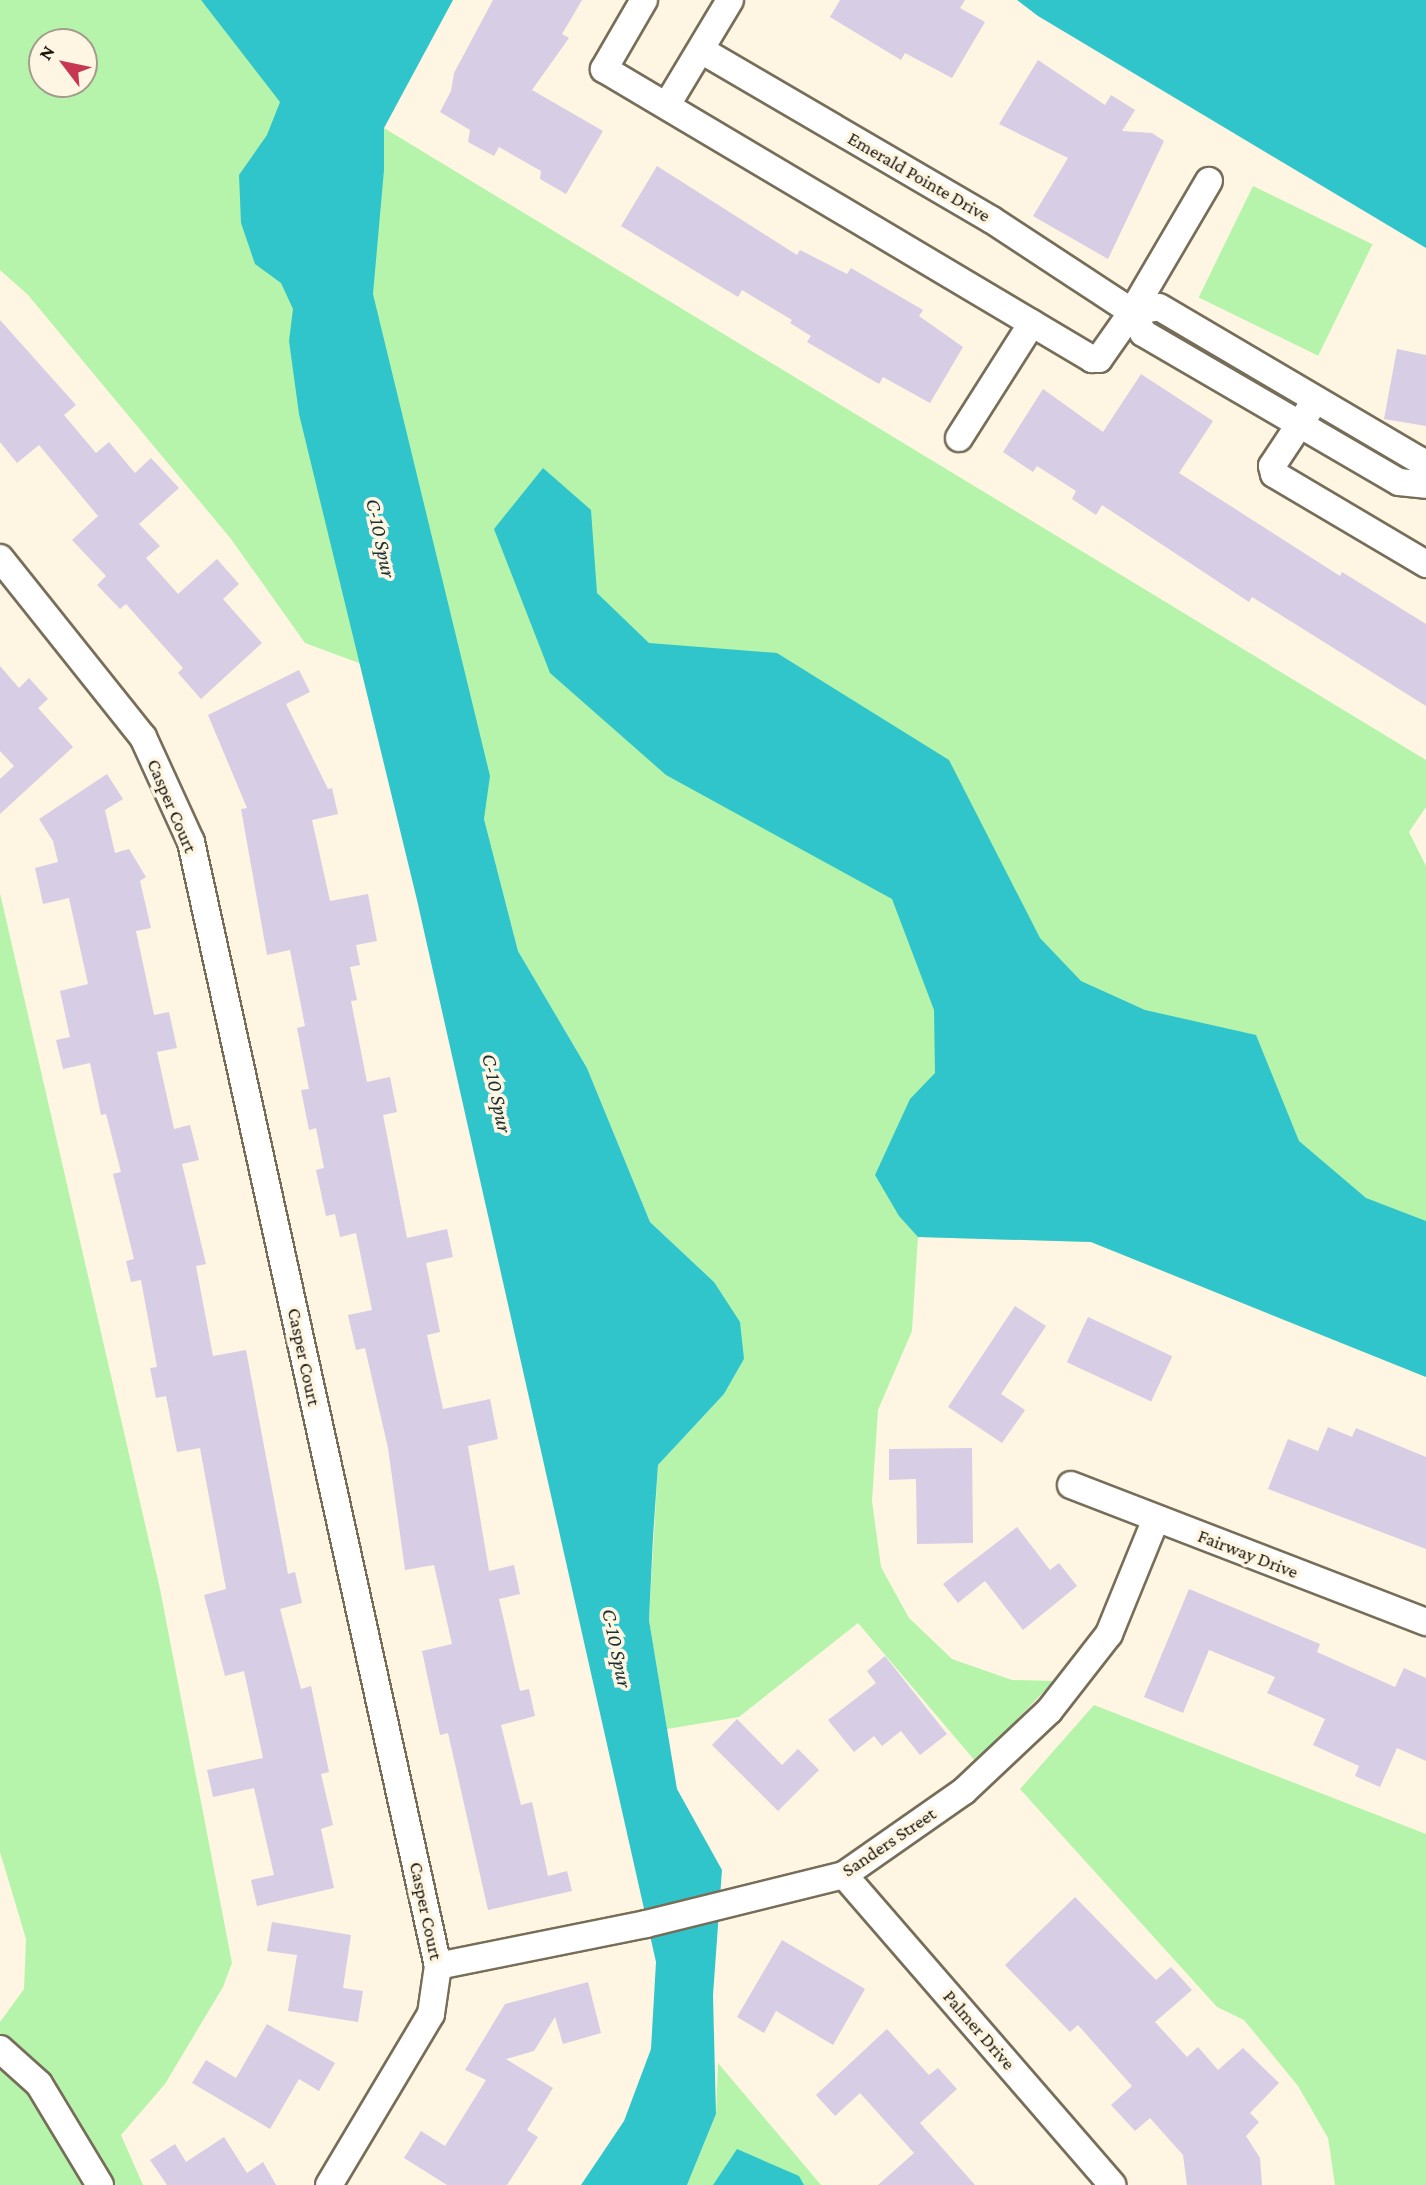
<!DOCTYPE html>
<style>
body{margin:0}
#map{position:relative;width:1426px;height:2185px;overflow:hidden;background:#fef6e2;font-family:"Crimson Pro",serif}
div>[style]{position:absolute}
.green>*{inset:0;background:#b6f4ac;transform-origin:0 0}
.water>*{inset:0;background:#30c5cb}
.building>*{inset:0;background:#d7cde5;transform-origin:0 0}
.roads{filter:drop-shadow(2px 0 #776e59) drop-shadow(-2px 0 #776e59) drop-shadow(0 2px #776e59) drop-shadow(0 -2px #776e59)}
.minor>*{height:26px;margin:-13px;padding:0 13px;transform-origin:13px;border-radius:13px;background:#fff}
span{translate:-50% -50%;white-space:nowrap;text-align:center;line-height:1.15;-webkit-text-stroke:7px #fef6e2;paint-order:stroke}
.street-label{font-size:19px;color:#18150c}
.water-label{font-size:21px;color:#193132;font-style:italic}
.north{position:absolute;left:28px;top:28px;width:70px;height:70px;box-sizing:border-box;background:#fef6e2;border:2px solid #a29c8c;border-radius:50%;rotate:302deg;font-size:19px;font-weight:700;line-height:28px;text-align:center;color:#18150c}
.north::after{content:'';display:block;margin:auto;width:24px;height:32px;background:#c73751;clip-path:polygon(50% 0,100% 100%,50% 72%,0 100%)}
</style>
<div id="map">
<div class="green">
<div style="clip-path:polygon(evenodd,0 0,201px 0,246px 55px,384px 128px,1426px 760px,1426px 807px,1409px 832px,1426px 866px,1426px 1377px,1091px 1242px,918px 1237px,912px 1331px,878px 1410px,872px 1501px,881px 1567px,909px 1618px,952px 1659px,1012px 1680px,1054px 1681px,976px 1762px,858px 1623px,739px 1717px,667px 1729px,649px 1620px,658px 1465px,724px 1394px,744px 1359px,714px 1282px,650px 1222px,587px 1068px,518px 951px,484px 819px,359px 663px,305px 643px,231px 539px,28px 295px,0 270px,0 0,42px 42px,84px 42px,84px 84px,42px 84px,42px 42px)"></div>
<div style="left:1253px;top:186px;width:133px;height:124px;rotate:26deg"></div>
<div style="clip-path:polygon(0 893px,160px 1589px,232px 1963px,223px 1987px,165px 2084px,121px 2135px,143px 2185px,0 2185px,0 2022px,24px 1989px,26px 1939px,0 1852px)"></div>
<div style="clip-path:polygon(1094px 1705px,1426px 1834px,1426px 2185px,1335px 2185px,1328px 2138px,1298px 2086px,1244px 2020px,1217px 2007px,1020px 1789px)"></div>
<div style="clip-path:polygon(718px 2063px,821px 2185px,687px 2185px,716px 2114px)"></div>
</div>
<div class="water">
<div style="clip-path:polygon(201px 0,453px 0,384px 128px,384px 170px,373px 294px,490px 776px,484px 819px,518px 951px,587px 1068px,650px 1222px,714px 1282px,740px 1322px,744px 1359px,724px 1394px,658px 1465px,653px 1537px,649px 1620px,677px 1789px,722px 1870px,713px 1995px,716px 2114px,687px 2185px,581px 2185px,624px 2121px,651px 2049px,656px 1962px,417px 900px,299px 414px,289px 341px,293px 309px,281px 283px,255px 264px,241px 223px,239px 175px,267px 135px,280px 102px)"></div>
<div style="clip-path:polygon(1017px 0,1426px 0,1426px 248px,1038px 16px)"></div>
<div style="clip-path:polygon(543px 468px,591px 510px,597px 593px,649px 643px,777px 653px,949px 760px,1040px 938px,1081px 981px,1145px 1010px,1256px 1035px,1299px 1141px,1366px 1198px,1426px 1221px,1426px 1377px,1091px 1242px,918px 1237px,899px 1216px,875px 1175px,910px 1099px,935px 1073px,934px 1010px,892px 899px,666px 775px,550px 673px,494px 529px)"></div>
<div style="clip-path:polygon(737px 2149px,799px 2176px,804px 2185px,713px 2185px)"></div>
</div>
<div class="building">
<div style="clip-path:polygon(493px 0,582px 0,562px 34px,569px 38px,532px 90px,603px 131px,566px 194px,540px 179px,541px 171px,499px 147px,494px 156px,468px 142px,470px 130px,440px 112px,451px 91px,454px 73px)"></div>
<div style="clip-path:polygon(840px 0,965px 0,960px 8px,985px 22px,952px 78px,905px 53px,901px 60px,830px 17px)"></div>
<div style="clip-path:polygon(1038px 60px,1105px 105px,1111px 95px,1135px 110px,1122px 131px,1152px 133px,1164px 141px,1108px 259px,1033px 216px,1068px 158px,999px 124px)"></div>
<div style="clip-path:polygon(657px 166px,797px 255px,800px 250px,847px 274px,851px 268px,923px 310px,919px 316px,963px 347px,930px 403px,883px 377px,879px 384px,807px 342px,811px 336px,790px 323px,792px 320px,742px 290px,738px 297px,621px 226px)"></div>
<div style="clip-path:polygon(0 320px,76px 405px,64px 415px,96px 453px,109px 442px,135px 473px,151px 458px,179px 488px,139px 524px,160px 546px,146px 558px,178px 594px,217px 559px,239px 584px,223px 599px,262px 643px,201px 699px,178px 673px,183px 668px,126px 604px,120px 609px,97px 585px,106px 576px,72px 540px,98px 516px,39px 445px,17px 463px,0 442px)"></div>
<div style="clip-path:polygon(1397px 349px,1426px 355px,1426px 426px,1384px 419px)"></div>
<div style="clip-path:polygon(1141px 374px,1213px 421px,1179px 473px,1340px 576px,1342px 572px,1426px 624px,1426px 706px,1252px 597px,1249px 602px,1102px 505px,1096px 515px,1072px 499px,1076px 491px,1037px 466px,1033px 472px,1003px 452px,1043px 389px,1103px 432px)"></div>
<div style="clip-path:polygon(0 666px,19px 688px,29px 678px,48px 699px,38px 708px,73px 747px,0 814px,0 779px,14px 766px,0 751px)"></div>
<div style="clip-path:polygon(299px 670px,310px 692px,286px 704px,328px 789px,332px 788px,338px 814px,312px 820px,330px 901px,368px 894px,377px 941px,356px 945px,360px 965px,350px 967px,357px 1000px,351px 1001px,367px 1082px,390px 1077px,397px 1112px,383px 1115px,407px 1238px,447px 1229px,453px 1257px,426px 1263px,440px 1332px,427px 1335px,443px 1409px,490px 1399px,498px 1439px,468px 1446px,489px 1571px,514px 1565px,520px 1594px,499px 1599px,520px 1691px,529px 1689px,535px 1716px,501px 1725px,521px 1805px,532px 1802px,548px 1876px,567px 1871px,572px 1891px,488px 1910px,448px 1733px,440px 1735px,422px 1651px,452px 1644px,434px 1565px,405px 1570px,388px 1448px,365px 1348px,356px 1350px,348px 1315px,372px 1310px,356px 1233px,340px 1237px,335px 1214px,326px 1216px,316px 1170px,324px 1168px,316px 1128px,309px 1130px,301px 1090px,309px 1089px,297px 1028px,305px 1026px,290px 950px,267px 955px,241px 809px,247px 808px,208px 715px)"></div>
<div style="clip-path:polygon(107px 774px,123px 799px,105px 810px,115px 853px,129px 849px,146px 877px,140px 881px,151px 928px,136px 931px,154px 1015px,169px 1012px,177px 1048px,157px 1052px,174px 1129px,190px 1125px,199px 1160px,182px 1164px,206px 1264px,196px 1266px,213px 1356px,246px 1350px,288px 1574px,295px 1572px,302px 1603px,280px 1609px,301px 1689px,311px 1686px,329px 1772px,321px 1774px,333px 1825px,321px 1829px,334px 1888px,257px 1906px,251px 1880px,274px 1875px,254px 1788px,213px 1797px,207px 1770px,263px 1758px,244px 1671px,225px 1676px,204px 1595px,226px 1589px,200px 1448px,177px 1452px,166px 1396px,156px 1398px,150px 1368px,157px 1367px,141px 1280px,131px 1282px,126px 1261px,134px 1259px,113px 1174px,121px 1172px,106px 1114px,101px 1115px,90px 1063px,63px 1069px,56px 1040px,70px 1037px,60px 991px,88px 984px,69px 898px,43px 904px,35px 868px,58px 862px,53px 841px,39px 819px)"></div>
<div style="clip-path:polygon(1015px 1306px,1046px 1326px,1001px 1394px,1025px 1410px,1002px 1443px,948px 1407px)"></div>
<div style="left:1088px;top:1317px;width:93px;height:50px;rotate:25deg"></div>
<div style="clip-path:polygon(1328px 1427px,1352px 1437px,1356px 1428px,1426px 1457px,1426px 1549px,1268px 1489px,1288px 1439px,1318px 1451px)"></div>
<div style="clip-path:polygon(972px 1448px,973px 1543px,917px 1544px,916px 1479px,889px 1480px,889px 1449px)"></div>
<div style="clip-path:polygon(1017px 1527px,1050px 1570px,1059px 1563px,1077px 1586px,1023px 1630px,985px 1581px,958px 1603px,943px 1584px)"></div>
<div style="clip-path:polygon(1189px 1589px,1320px 1644px,1317px 1652px,1395px 1687px,1404px 1668px,1426px 1678px,1426px 1761px,1397px 1748px,1380px 1787px,1355px 1776px,1359px 1766px,1313px 1745px,1325px 1719px,1267px 1693px,1275px 1677px,1209px 1650px,1183px 1713px,1144px 1697px)"></div>
<div style="clip-path:polygon(885px 1656px,947px 1734px,920px 1755px,901px 1731px,882px 1746px,874px 1736px,854px 1752px,828px 1720px,876px 1683px,867px 1671px)"></div>
<div style="clip-path:polygon(737px 1719px,782px 1765px,798px 1749px,819px 1770px,778px 1811px,712px 1745px)"></div>
<div style="clip-path:polygon(1075px 1897px,1156px 1980px,1171px 1967px,1192px 1990px,1155px 2022px,1187px 2057px,1198px 2047px,1218px 2070px,1243px 2048px,1279px 2083px,1250px 2113px,1259px 2122px,1246px 2136px,1260px 2158px,1262px 2185px,1187px 2185px,1183px 2155px,1150px 2118px,1135px 2131px,1111px 2105px,1132px 2086px,1078px 2025px,1070px 2032px,1005px 1965px)"></div>
<div style="clip-path:polygon(272px 1922px,351px 1935px,343px 1988px,363px 1991px,358px 2022px,288px 2011px,297px 1955px,267px 1951px)"></div>
<div style="clip-path:polygon(782px 1940px,865px 1989px,833px 2045px,776px 2011px,764px 2033px,737px 2017px)"></div>
<div style="clip-path:polygon(588px 1982px,601px 2033px,563px 2044px,555px 2017px,534px 2051px,506px 2059px,553px 2088px,527px 2130px,538px 2137px,507px 2185px,447px 2185px,404px 2158px,421px 2131px,445px 2146px,486px 2080px,465px 2070px,505px 2004px)"></div>
<div style="clip-path:polygon(267px 2024px,335px 2063px,319px 2091px,299px 2079px,270px 2129px,192px 2083px,206px 2060px,236px 2078px)"></div>
<div style="clip-path:polygon(887px 2029px,929px 2075px,938px 2068px,957px 2089px,920px 2123px,975px 2185px,878px 2185px,914px 2153px,860px 2093px,835px 2116px,816px 2095px)"></div>
<div style="clip-path:polygon(224px 2137px,247px 2173px,263px 2162px,276px 2185px,167px 2185px,150px 2160px,175px 2144px,186px 2162px)"></div>
</div>
<div class="roads">
<div class="minor">
<div style="left:644px;top:0;width:80px;rotate:120.1deg"></div>
<div style="left:604px;top:69px;width:568px;rotate:30.72deg"></div>
<div style="left:1092px;top:359px;width:7px"></div>
<div style="left:1099px;top:359px;width:57px;rotate:-54.9deg"></div>
<div style="left:1132px;top:312px;width:152px;rotate:-59.6deg"></div>
<div style="left:701px;top:50px;width:337px;rotate:30.3deg"></div>
<div style="left:992px;top:220px;width:168px;rotate:33.3deg"></div>
<div style="left:1132px;top:312px;width:24px;rotate:62deg"></div>
<div style="left:1143px;top:333px;width:296px;rotate:30.2deg"></div>
<div style="left:1399px;top:482px;width:27px;rotate:6deg"></div>
<div style="left:667px;top:105px;width:122px;rotate:-59deg"></div>
<div style="left:1132px;top:312px;width:27px;rotate:-10deg"></div>
<div style="left:1159px;top:307px;width:302px;rotate:30.5deg"></div>
<div style="left:1419px;top:460px;width:11px;rotate:49deg"></div>
<div style="left:1309px;top:410px;width:67px;rotate:123.5deg"></div>
<div style="left:1272px;top:466px;width:8px;rotate:76deg"></div>
<div style="left:1274px;top:474px;width:177px;rotate:30.6deg"></div>
<div style="left:959px;top:438px;width:136px;rotate:-57.6deg"></div>
<div style="left:0;top:558px;width:229px;rotate:51.4deg"></div>
<div style="left:143px;top:737px;width:115px;rotate:65.4deg"></div>
<div style="left:191px;top:842px;width:1151px;rotate:77.61deg"></div>
<div style="left:438px;top:1966px;width:49px;rotate:98.3deg"></div>
<div style="left:431px;top:2014px;width:199px;rotate:120.8deg"></div>
<div style="left:1071px;top:1485px;width:381px;rotate:21.1deg"></div>
<div style="left:844px;top:1875px;width:410px;rotate:49.1deg"></div>
<div style="left:438px;top:1966px;width:212px;rotate:-11.4deg"></div>
<div style="left:646px;top:1924px;width:204px;rotate:-13.9deg"></div>
<div style="left:844px;top:1875px;width:146px;rotate:-35deg"></div>
<div style="left:964px;top:1791px;width:117px;rotate:-43.3deg"></div>
<div style="left:1049px;top:1711px;width:98px;rotate:-52.1deg"></div>
<div style="left:1109px;top:1634px;width:124px;rotate:-67.8deg"></div>
<div style="left:0;top:2049px;width:52px;rotate:41.9deg"></div>
<div style="left:39px;top:2084px;width:118px;rotate:58.9deg"></div>
</div>
</div>
<div class="street-label">
<span style="left:919px;top:177px;rotate:30deg">Emerald Pointe Drive</span>
<span style="left:172px;top:806px;rotate:67deg">Casper Court</span>
<span style="left:304px;top:1357px;rotate:78deg">Casper Court</span>
<span style="left:1248px;top:1554px;rotate:21deg">Fairway Drive</span>
<span style="left:889px;top:1842px;rotate:-34deg">Sanders Street</span>
<span style="left:426px;top:1911px;rotate:78deg">Casper Court</span>
<span style="left:979px;top:2030px;rotate:49deg">Palmer Drive</span>
</div>
<div class="water-label">
<span style="left:381px;top:538px;rotate:78deg">C-10 Spur</span>
<span style="left:497px;top:1093px;rotate:78deg">C-10 Spur</span>
<span style="left:617px;top:1648px;rotate:78deg">C-10 Spur</span>
</div>
<div class="north">N</div>
</div>
